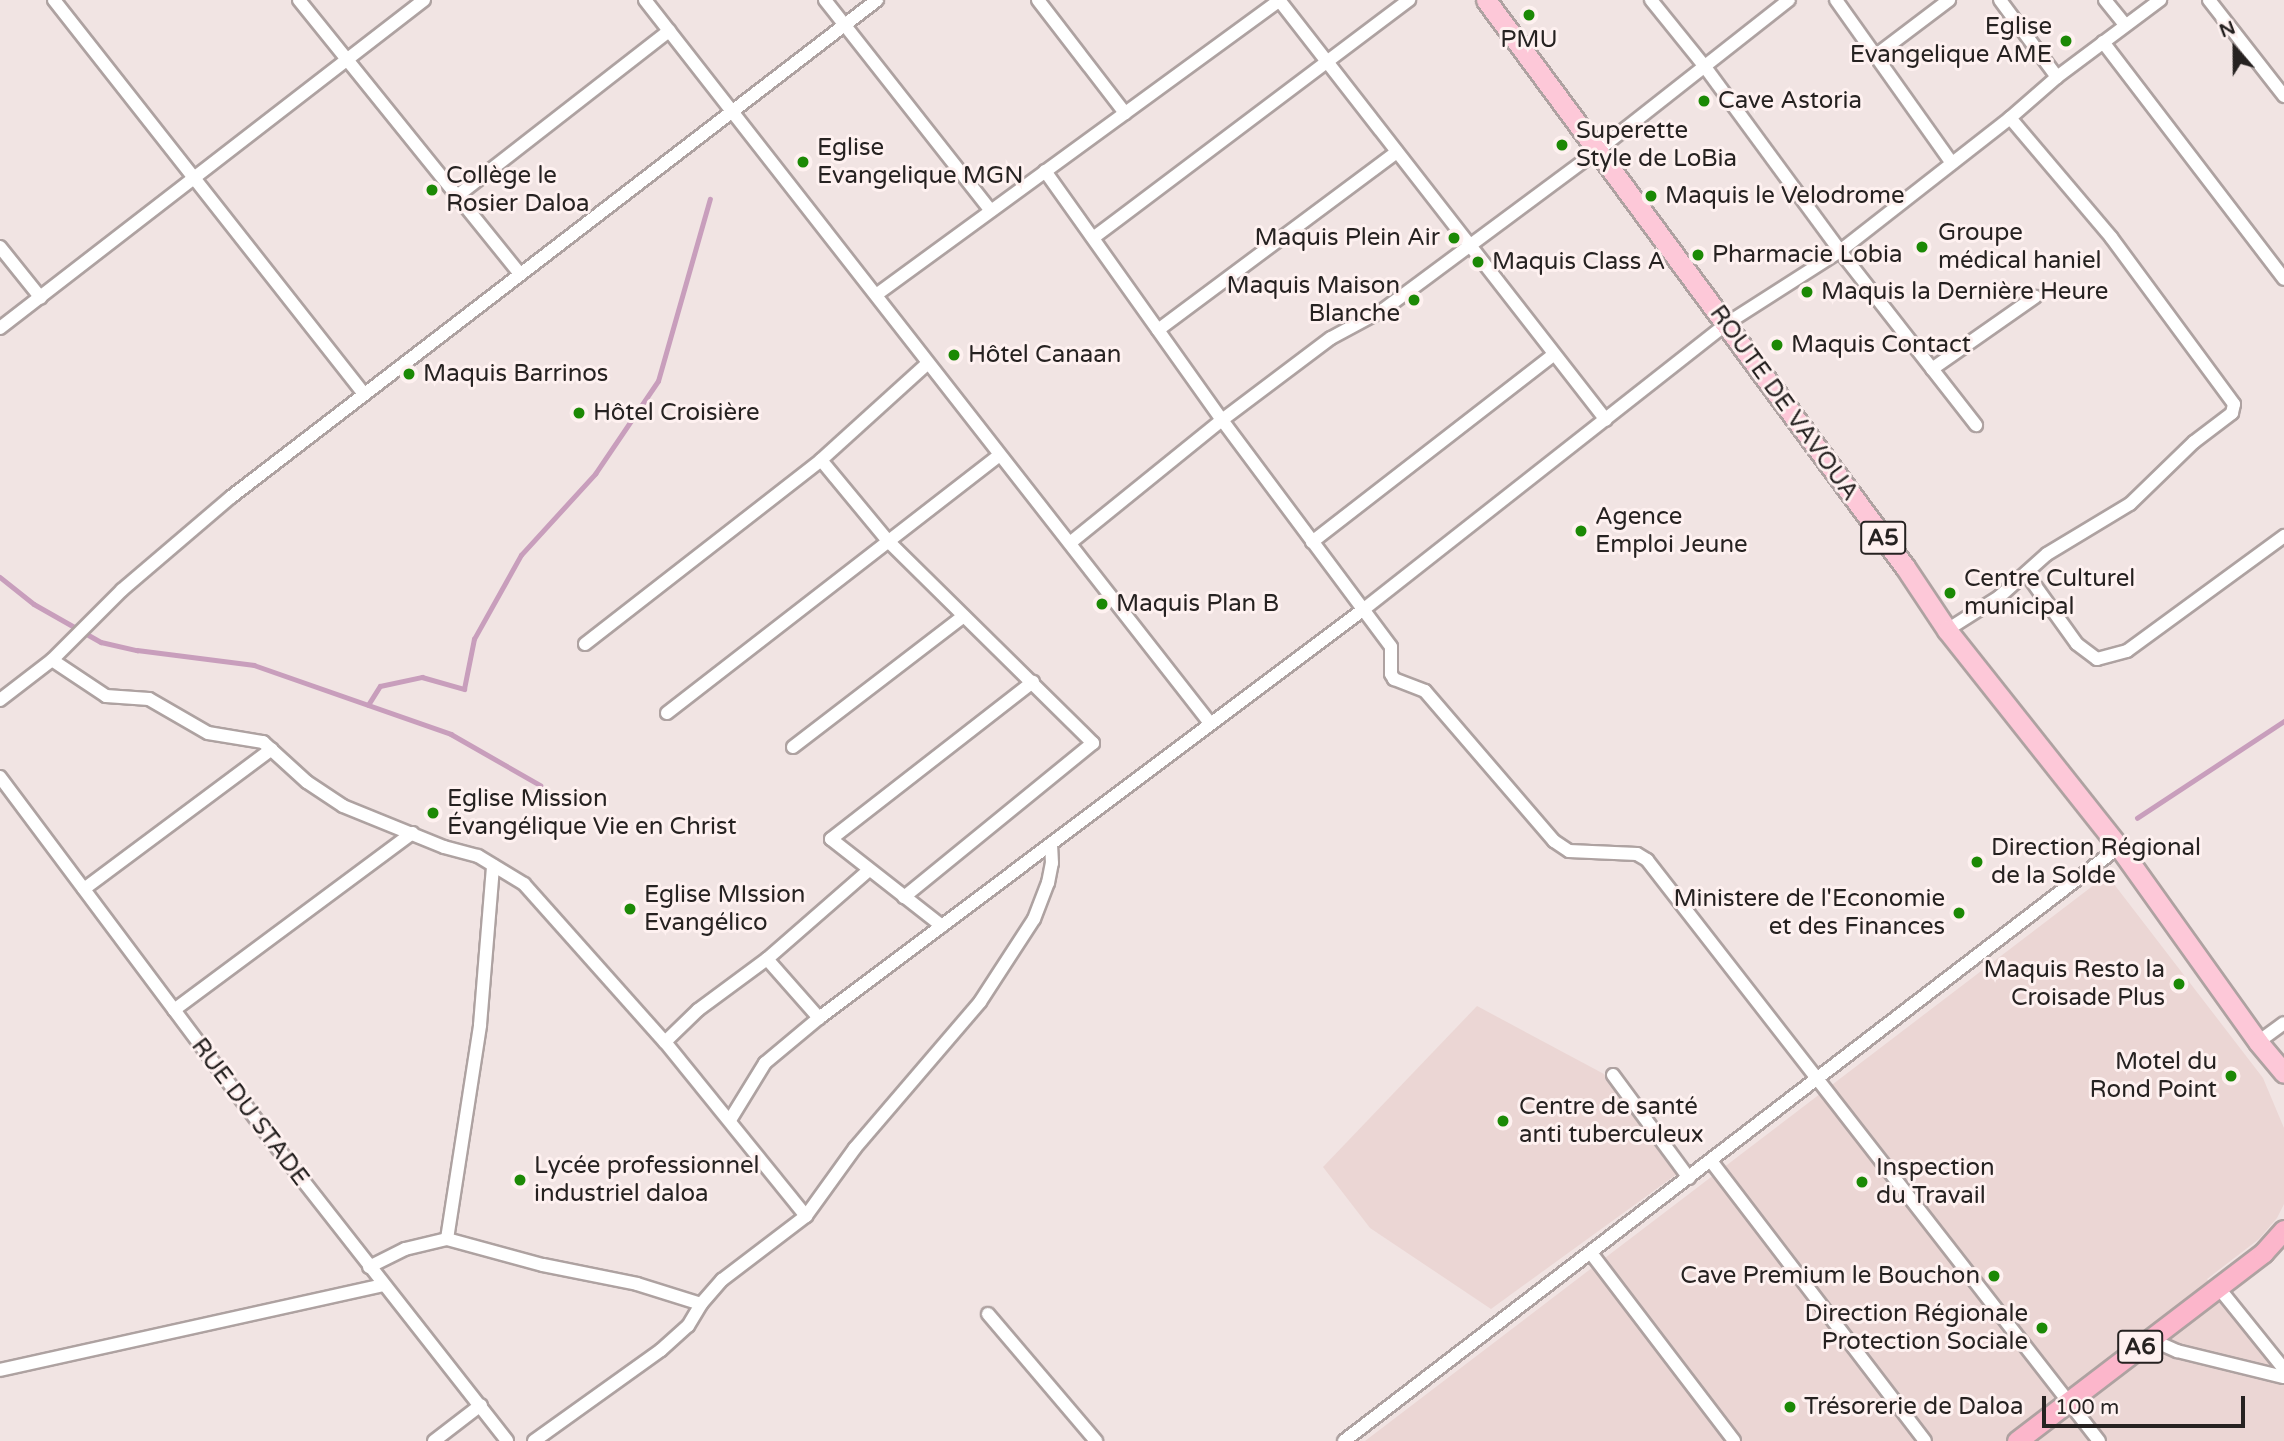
<!DOCTYPE html>
<meta charset="utf-8">
<style>
body{margin:0}
#map{position:relative;width:2284px;height:1441px;overflow:hidden;background:#f1e4e3;font-family:"Varela Round",sans-serif}
div>[style]{position:absolute}
.built>*{inset:0;background:#ebd6d4}
.stream>*{height:4.5px;margin:-2.25px;padding:0 2.25px;transform-origin:2.25px;border-radius:2.25px;background:#c89ebc}
.roads{filter:drop-shadow(2px 0 #aea2a1) drop-shadow(-2px 0 #aea2a1) drop-shadow(0 2px #aea2a1) drop-shadow(0 -2px #aea2a1)}
.minor>*{height:12px;margin:-6px;padding:0 6px;transform-origin:6px;border-radius:6px;background:#fff}
.primary>*{height:19px;margin:-9.5px;padding:0 9.5px;transform-origin:9.5px;border-radius:9.5px;background:#fdc8d8}
.trunk>*{height:19px;margin:-9.5px;padding:0 9.5px;transform-origin:9.5px;border-radius:9.5px;background:#fcb6cb}
.dots>*{width:19px;height:19px;translate:-50% -50%;box-sizing:border-box;border:4px solid #fef1f0;border-radius:50%}
span{translate:-50% -50%;white-space:nowrap;text-align:center;line-height:1.15;-webkit-text-stroke:6px #fef1f0;paint-order:stroke}
.shield-label span{padding:2px 5px;background:#fef1f0;border:2px solid;border-radius:5px;-webkit-text-stroke-width:0}
.shield-label{font-size:23px;color:#262221;font-weight:700}
.poi-label{font-size:24px;color:#262221}
.right{translate:-100% -50%;text-align:right}
.left{translate:0 -50%;text-align:left}
.street-label{font-size:24px;color:#262221}
.north{position:absolute;left:2200px;top:14px;width:70px;height:70px;-webkit-text-stroke:5px #fef1f0;paint-order:stroke;rotate:339deg;font-size:19px;font-weight:700;line-height:28px;text-align:center;color:#262221}
.north::after{content:'';display:block;margin:auto;width:24px;height:32px;background:#262221;clip-path:polygon(50% 0,100% 100%,50% 72%,0 100%)}
.scale{position:absolute;left:2042px;top:1396px;width:203px;height:32px;box-sizing:border-box;border:4px solid #262221;border-top:0;padding-left:9px;font-size:21px;line-height:24px;white-space:nowrap;color:#262221;-webkit-text-stroke:5px #fef1f0;paint-order:stroke}
</style>
<div id="map">
<div class="built">
<div style="clip-path:polygon(2107px 875px,2263px 1078px,2284px 1128px,2284px 1204px,2277px 1218px,2259px 1239px,2207px 1279px,2284px 1375px,2284px 1441px,1365px 1441px)"></div>
<div style="clip-path:polygon(1477px 1006px,1604px 1074px,1677px 1174px,1491px 1309px,1370px 1228px,1323px 1167px)"></div>
</div>
<div class="stream">
<div style="left:0;top:577px;width:43px;rotate:38.5deg"></div>
<div style="left:34px;top:604px;width:77px;rotate:29.6deg"></div>
<div style="left:101px;top:642px;width:37px;rotate:13deg"></div>
<div style="left:137px;top:650px;width:118px;rotate:7.3deg"></div>
<div style="left:254px;top:665px;width:209px;rotate:19.3deg"></div>
<div style="left:451px;top:734px;width:103px;rotate:29.8deg"></div>
<div style="left:368px;top:705px;width:22px;rotate:-58deg"></div>
<div style="left:380px;top:686px;width:43px;rotate:-12.1deg"></div>
<div style="left:422px;top:677px;width:44px;rotate:15.9deg"></div>
<div style="left:464px;top:689px;width:51px;rotate:-78.7deg"></div>
<div style="left:474px;top:639px;width:96px;rotate:-60.8deg"></div>
<div style="left:521px;top:555px;width:110px;rotate:-47.6deg"></div>
<div style="left:595px;top:474px;width:112px;rotate:-55.9deg"></div>
<div style="left:658px;top:381px;width:189px;rotate:-74.1deg"></div>
<div style="left:2137px;top:818px;width:176px;rotate:-33.4deg"></div>
</div>
<div class="roads">
<div class="minor">
<div style="left:54px;top:0;width:501px;rotate:51.8deg"></div>
<div style="left:299px;top:0;width:351px;rotate:51.1deg"></div>
<div style="left:645px;top:0;width:916px;rotate:52deg"></div>
<div style="left:825px;top:0;width:268px;rotate:51.8deg"></div>
<div style="left:1038px;top:0;width:143px;rotate:52.4deg"></div>
<div style="left:1279px;top:0;width:532px;rotate:52.1deg"></div>
<div style="left:1651px;top:0;width:86px;rotate:51.1deg"></div>
<div style="left:1705px;top:67px;width:228px;rotate:53.7deg"></div>
<div style="left:1840px;top:251px;width:221px;rotate:52deg"></div>
<div style="left:1836px;top:0;width:200px;rotate:54.6deg"></div>
<div style="left:2000px;top:0;width:96px;rotate:53.5deg"></div>
<div style="left:2105px;top:0;width:32px;rotate:51deg"></div>
<div style="left:2209px;top:0;width:122px;rotate:52deg"></div>
<div style="left:2103px;top:42px;width:298px;rotate:52.6deg"></div>
<div style="left:1875px;top:56px;width:93px;rotate:-37.1deg"></div>
<div style="left:1045px;top:171px;width:305px;rotate:54.6deg"></div>
<div style="left:1222px;top:420px;width:283px;rotate:53.3deg"></div>
<div style="left:1391px;top:647px;width:27px;rotate:90deg"></div>
<div style="left:1391px;top:674px;width:6px;rotate:59deg"></div>
<div style="left:1394px;top:679px;width:33px;rotate:21deg"></div>
<div style="left:1425px;top:691px;width:198px;rotate:49.3deg"></div>
<div style="left:1554px;top:841px;width:18px;rotate:34deg"></div>
<div style="left:1569px;top:851px;width:68px;rotate:2.5deg"></div>
<div style="left:1637px;top:854px;width:12px;rotate:31deg"></div>
<div style="left:1647px;top:860px;width:736px;rotate:52.12deg"></div>
<div style="left:457px;top:196px;width:269px;rotate:-37.9deg"></div>
<div style="left:1093px;top:238px;width:396px;rotate:-37deg"></div>
<div style="left:0;top:247px;width:65px;rotate:51.2deg"></div>
<div style="left:876px;top:295px;width:500px;rotate:-36.14deg"></div>
<div style="left:0;top:328px;width:536px;rotate:-37.72deg"></div>
<div style="left:1158px;top:330px;width:298px;rotate:-36.7deg"></div>
<div style="left:1932px;top:369px;width:126px;rotate:-35deg"></div>
<div style="left:821px;top:460px;width:105px;rotate:50.4deg"></div>
<div style="left:888px;top:541px;width:288px;rotate:44.6deg"></div>
<div style="left:1093px;top:743px;width:244px;rotate:140.8deg"></div>
<div style="left:1312px;top:542px;width:306px;rotate:-37.8deg"></div>
<div style="left:1070px;top:543px;width:196px;rotate:-39deg"></div>
<div style="left:1222px;top:420px;width:136px;rotate:-37deg"></div>
<div style="left:1331px;top:338px;width:59px;rotate:-28.3deg"></div>
<div style="left:1383px;top:310px;width:267px;rotate:-36.6deg"></div>
<div style="left:1597px;top:151px;width:244px;rotate:-38.2deg"></div>
<div style="left:2026px;top:573px;width:87px;rotate:54.3deg"></div>
<div style="left:2077px;top:644px;width:25px;rotate:37deg"></div>
<div style="left:2097px;top:659px;width:31px;rotate:-15deg"></div>
<div style="left:2127px;top:651px;width:195px;rotate:-36.2deg"></div>
<div style="left:1947px;top:630px;width:62px;rotate:-32.4deg"></div>
<div style="left:1999px;top:597px;width:64px;rotate:-41.9deg"></div>
<div style="left:2047px;top:554px;width:97px;rotate:-31.1deg"></div>
<div style="left:2130px;top:504px;width:89px;rotate:-44.1deg"></div>
<div style="left:2194px;top:442px;width:48px;rotate:-37.3deg"></div>
<div style="left:2232px;top:413px;width:9px;rotate:-77deg"></div>
<div style="left:2234px;top:404px;width:207px;rotate:-126.4deg"></div>
<div style="left:2111px;top:237px;width:156px;rotate:-130.3deg"></div>
<div style="left:585px;top:644px;width:299px;rotate:-37.9deg"></div>
<div style="left:821px;top:460px;width:144px;rotate:-42.2deg"></div>
<div style="left:52px;top:660px;width:65px;rotate:33.7deg"></div>
<div style="left:106px;top:696px;width:43px;rotate:4deg"></div>
<div style="left:149px;top:699px;width:68px;rotate:30deg"></div>
<div style="left:208px;top:733px;width:56px;rotate:9.3deg"></div>
<div style="left:263px;top:742px;width:59px;rotate:42.3deg"></div>
<div style="left:307px;top:782px;width:43px;rotate:33.7deg"></div>
<div style="left:343px;top:806px;width:109px;rotate:22.1deg"></div>
<div style="left:444px;top:847px;width:35px;rotate:15deg"></div>
<div style="left:478px;top:856px;width:54px;rotate:31.3deg"></div>
<div style="left:524px;top:884px;width:212px;rotate:48.3deg"></div>
<div style="left:665px;top:1042px;width:224px;rotate:51deg"></div>
<div style="left:0;top:700px;width:66px;rotate:-37.6deg"></div>
<div style="left:52px;top:660px;width:99px;rotate:-45deg"></div>
<div style="left:122px;top:590px;width:143px;rotate:-40.5deg"></div>
<div style="left:231px;top:497px;width:815px;rotate:-37.57deg"></div>
<div style="left:667px;top:713px;width:421px;rotate:-37.8deg"></div>
<div style="left:793px;top:747px;width:215px;rotate:-37.5deg"></div>
<div style="left:0;top:777px;width:454px;rotate:53.2deg"></div>
<div style="left:272px;top:1141px;width:381px;rotate:51.9deg"></div>
<div style="left:84px;top:889px;width:234px;rotate:-36.7deg"></div>
<div style="left:942px;top:926px;width:141px;rotate:-141.9deg"></div>
<div style="left:831px;top:839px;width:256px;rotate:-37.9deg"></div>
<div style="left:767px;top:959px;width:79px;rotate:48.6deg"></div>
<div style="left:174px;top:1010px;width:297px;rotate:-36.6deg"></div>
<div style="left:665px;top:1042px;width:46px;rotate:-44.1deg"></div>
<div style="left:698px;top:1010px;width:86px;rotate:-36.5deg"></div>
<div style="left:767px;top:959px;width:135px;rotate:-41.1deg"></div>
<div style="left:2258px;top:1042px;width:32px;rotate:-36deg"></div>
<div style="left:1613px;top:1075px;width:128px;rotate:53.6deg"></div>
<div style="left:730px;top:1120px;width:67px;rotate:-58.4deg"></div>
<div style="left:765px;top:1063px;width:70px;rotate:-39.8deg"></div>
<div style="left:819px;top:1018px;width:681px;rotate:-36.89deg"></div>
<div style="left:1364px;top:609px;width:461px;rotate:-38.2deg"></div>
<div style="left:1726px;top:324px;width:135px;rotate:-32.6deg"></div>
<div style="left:1840px;top:251px;width:216px;rotate:-38deg"></div>
<div style="left:2010px;top:118px;width:62px;rotate:-41.1deg"></div>
<div style="left:2057px;top:77px;width:129px;rotate:-36.8deg"></div>
<div style="left:1711px;top:1161px;width:352px;rotate:52.6deg"></div>
<div style="left:447px;top:1239px;width:217px;rotate:-81.2deg"></div>
<div style="left:480px;top:1025px;width:160px;rotate:-85.3deg"></div>
<div style="left:1591px;top:1253px;width:236px;rotate:52.7deg"></div>
<div style="left:369px;top:1267px;width:40px;rotate:-26.6deg"></div>
<div style="left:405px;top:1249px;width:43px;rotate:-13.4deg"></div>
<div style="left:447px;top:1239px;width:99px;rotate:15.2deg"></div>
<div style="left:543px;top:1265px;width:96px;rotate:11.4deg"></div>
<div style="left:637px;top:1284px;width:67px;rotate:17.4deg"></div>
<div style="left:2218px;top:1287px;width:105px;rotate:51.2deg"></div>
<div style="left:988px;top:1314px;width:167px;rotate:49.6deg"></div>
<div style="left:2150px;top:1339px;width:30px;rotate:24deg"></div>
<div style="left:2177px;top:1351px;width:110px;rotate:13.7deg"></div>
<div style="left:0;top:1370px;width:392px;rotate:-12.5deg"></div>
<div style="left:434px;top:1441px;width:59px;rotate:-37.5deg"></div>
<div style="left:534px;top:1441px;width:156px;rotate:-35.6deg"></div>
<div style="left:661px;top:1350px;width:36px;rotate:-42deg"></div>
<div style="left:688px;top:1326px;width:26px;rotate:-59deg"></div>
<div style="left:701px;top:1304px;width:32px;rotate:-49deg"></div>
<div style="left:722px;top:1280px;width:106px;rotate:-37.3deg"></div>
<div style="left:806px;top:1216px;width:84px;rotate:-54.2deg"></div>
<div style="left:855px;top:1148px;width:192px;rotate:-49.4deg"></div>
<div style="left:980px;top:1002px;width:99px;rotate:-57deg"></div>
<div style="left:1034px;top:919px;width:39px;rotate:-69deg"></div>
<div style="left:1048px;top:883px;width:20px;rotate:-79deg"></div>
<div style="left:1052px;top:863px;width:19px;rotate:-93deg"></div>
<div style="left:1344px;top:1441px;width:976px;rotate:-37.47deg"></div>
</div>
<div class="primary">
<div style="left:1486px;top:0;width:705px;rotate:53.54deg"></div>
<div style="left:1905px;top:567px;width:76px;rotate:56.3deg"></div>
<div style="left:1947px;top:630px;width:277px;rotate:51.6deg"></div>
<div style="left:2119px;top:847px;width:239px;rotate:54.5deg"></div>
<div style="left:2258px;top:1042px;width:40px;rotate:50deg"></div>
</div>
<div class="trunk">
<div style="left:2017px;top:1441px;width:310px;rotate:-37.4deg"></div>
<div style="left:2263px;top:1253px;width:31px;rotate:-48deg"></div>
</div>
</div>
<div class="dots">
<div style="left:1529px;top:15px;background:#1c8905"></div>
<div style="left:2066px;top:41px;background:#1c8905"></div>
<div style="left:1704px;top:101px;background:#1c8905"></div>
<div style="left:1562px;top:145px;background:#1c8905"></div>
<div style="left:803px;top:162px;background:#1c8905"></div>
<div style="left:432px;top:190px;background:#1c8905"></div>
<div style="left:1651px;top:196px;background:#1c8905"></div>
<div style="left:1454px;top:238px;background:#1c8905"></div>
<div style="left:1922px;top:247px;background:#1c8905"></div>
<div style="left:1698px;top:255px;background:#1c8905"></div>
<div style="left:1478px;top:262px;background:#1c8905"></div>
<div style="left:1807px;top:292px;background:#1c8905"></div>
<div style="left:1414px;top:300px;background:#1c8905"></div>
<div style="left:1777px;top:345px;background:#1c8905"></div>
<div style="left:954px;top:355px;background:#1c8905"></div>
<div style="left:409px;top:374px;background:#1c8905"></div>
<div style="left:579px;top:413px;background:#1c8905"></div>
<div style="left:1581px;top:531px;background:#1c8905"></div>
<div style="left:1950px;top:593px;background:#1c8905"></div>
<div style="left:1102px;top:604px;background:#1c8905"></div>
<div style="left:433px;top:813px;background:#1c8905"></div>
<div style="left:1977px;top:862px;background:#1c8905"></div>
<div style="left:630px;top:909px;background:#1c8905"></div>
<div style="left:1959px;top:913px;background:#1c8905"></div>
<div style="left:2179px;top:984px;background:#1c8905"></div>
<div style="left:2231px;top:1076px;background:#1c8905"></div>
<div style="left:1503px;top:1121px;background:#1c8905"></div>
<div style="left:520px;top:1180px;background:#1c8905"></div>
<div style="left:1862px;top:1182px;background:#1c8905"></div>
<div style="left:1994px;top:1276px;background:#1c8905"></div>
<div style="left:2042px;top:1328px;background:#1c8905"></div>
<div style="left:1790px;top:1407px;background:#1c8905"></div>
</div>
<div class="shield-label">
<span style="left:1883px;top:538px">A5</span>
<span style="left:2140px;top:1347px">A6</span>
</div>
<div class="poi-label">
<span class="right" style="left:2052px;top:41px">Eglise<br>Evangelique AME</span>
<span style="left:1529px;top:40px">PMU</span>
<span class="left" style="left:1718px;top:101px">Cave Astoria</span>
<span class="left" style="left:1576px;top:145px">Superette<br>Style de LoBia</span>
<span class="left" style="left:817px;top:162px">Eglise<br>Evangelique MGN</span>
<span class="left" style="left:446px;top:190px">Collège le<br>Rosier Daloa</span>
<span class="left" style="left:1665px;top:196px">Maquis le Velodrome</span>
<span class="left" style="left:1938px;top:247px">Groupe<br>médical haniel</span>
<span class="right" style="left:1440px;top:238px">Maquis Plein Air</span>
<span class="left" style="left:1712px;top:255px">Pharmacie Lobia</span>
<span class="left" style="left:1492px;top:262px">Maquis Class A</span>
<span class="right" style="left:1400px;top:300px">Maquis Maison<br>Blanche</span>
<span class="left" style="left:1821px;top:292px">Maquis la Dernière Heure</span>
<span class="left" style="left:1791px;top:345px">Maquis Contact</span>
<span class="left" style="left:968px;top:355px">Hôtel Canaan</span>
<span class="left" style="left:423px;top:374px">Maquis Barrinos</span>
<span class="left" style="left:593px;top:413px">Hôtel Croisière</span>
<span class="left" style="left:1595px;top:531px">Agence<br>Emploi Jeune</span>
<span class="left" style="left:1964px;top:593px">Centre Culturel<br>municipal</span>
<span class="left" style="left:1116px;top:604px">Maquis Plan B</span>
<span class="left" style="left:447px;top:813px">Eglise Mission<br>Évangélique Vie en Christ</span>
<span class="left" style="left:1991px;top:862px">Direction Régional<br>de la Solde</span>
<span class="left" style="left:644px;top:909px">Eglise MIssion<br>Evangélico</span>
<span class="right" style="left:1945px;top:913px">Ministere de l'Economie<br>et des Finances</span>
<span class="right" style="left:2165px;top:984px">Maquis Resto la<br>Croisade Plus</span>
<span class="right" style="left:2217px;top:1076px">Motel du<br>Rond Point</span>
<span class="left" style="left:1519px;top:1121px">Centre de santé<br>anti tuberculeux</span>
<span class="left" style="left:534px;top:1180px">Lycée professionnel<br>industriel daloa</span>
<span class="left" style="left:1876px;top:1182px">Inspection<br>du Travail</span>
<span class="right" style="left:1980px;top:1276px">Cave Premium le Bouchon</span>
<span class="right" style="left:2028px;top:1328px">Direction Régionale<br>Protection Sociale</span>
<span class="left" style="left:1804px;top:1407px">Trésorerie de Daloa</span>
</div>
<div class="street-label">
<span style="left:1784px;top:403px;rotate:54deg">ROUTE DE VAVOUA</span>
<span style="left:250px;top:1112px;rotate:53deg">RUE DU STADE</span>
</div>
<div class="north">N</div>
<div class="scale">100 m</div>
</div>
